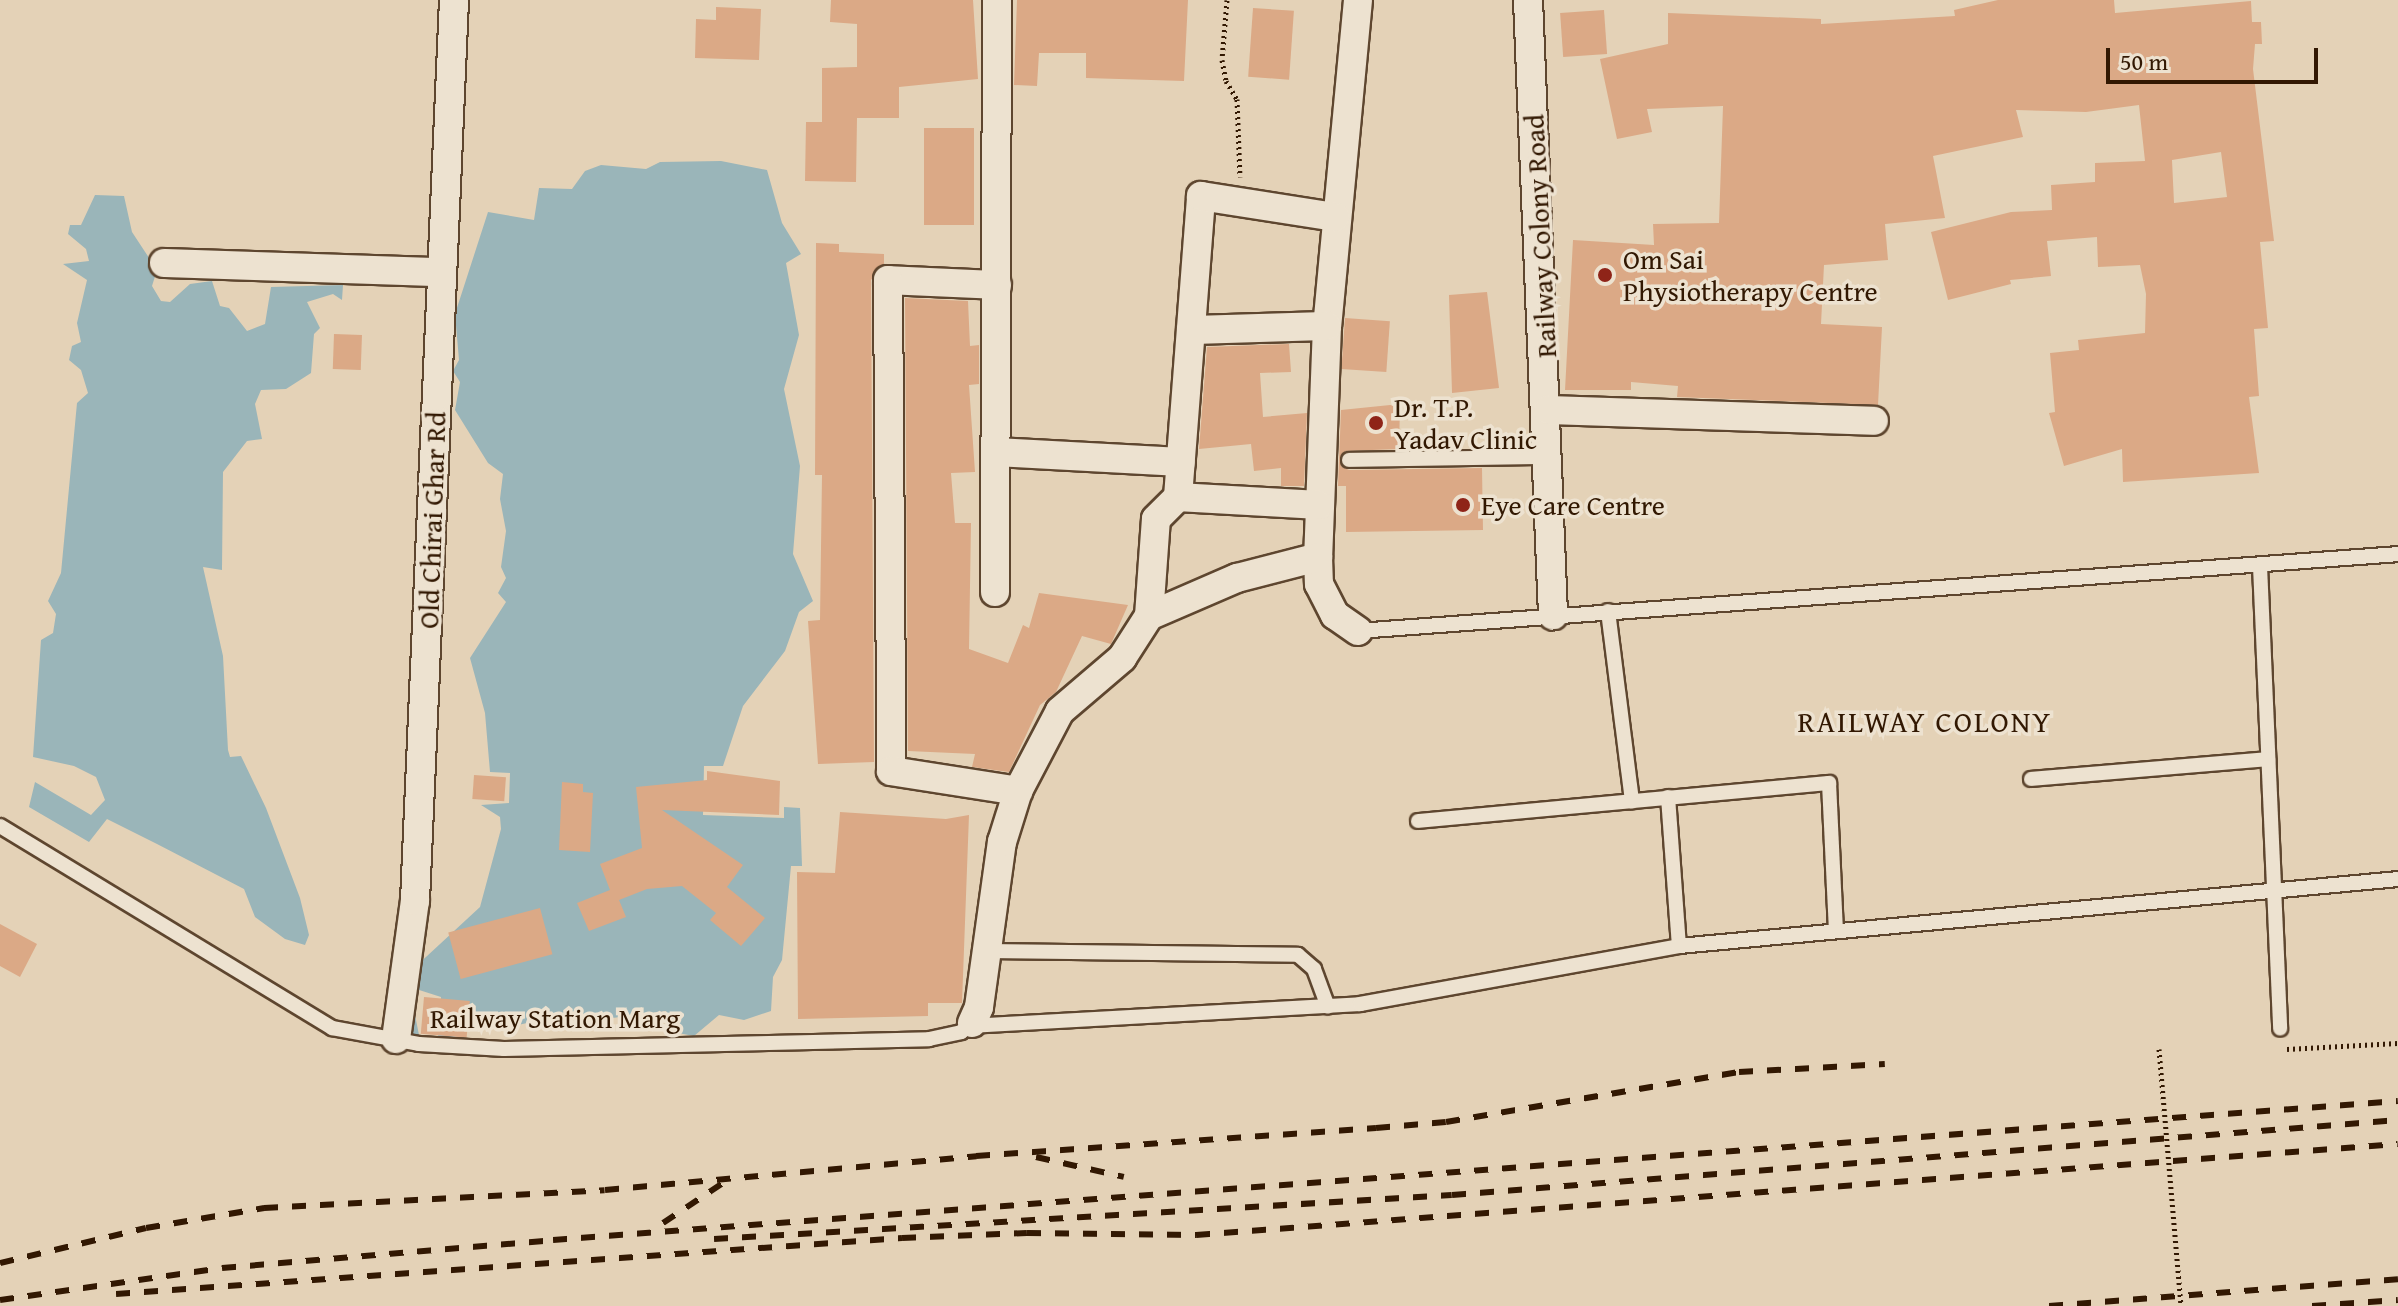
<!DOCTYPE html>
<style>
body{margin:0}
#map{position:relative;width:2398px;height:1306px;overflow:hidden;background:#e4d2b7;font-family:"Gentium Book Plus",serif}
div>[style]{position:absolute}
.water>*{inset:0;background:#9ab5b9}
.building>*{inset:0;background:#dba986;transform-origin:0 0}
.path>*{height:5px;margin-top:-2.5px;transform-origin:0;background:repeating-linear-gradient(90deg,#321802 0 2px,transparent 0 6px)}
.roads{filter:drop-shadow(2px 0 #5e462f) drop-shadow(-2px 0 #5e462f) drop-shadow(0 2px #5e462f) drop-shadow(0 -2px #5e462f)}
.service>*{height:14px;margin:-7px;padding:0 7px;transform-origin:7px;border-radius:7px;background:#ede2d0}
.minor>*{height:28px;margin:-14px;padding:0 14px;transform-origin:14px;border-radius:14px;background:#ede2d0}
.rail>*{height:6px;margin-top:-3px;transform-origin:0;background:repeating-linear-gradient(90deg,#321802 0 14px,transparent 0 28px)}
.path-bridge>*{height:5px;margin-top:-2.5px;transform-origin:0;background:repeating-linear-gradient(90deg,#321802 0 2px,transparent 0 6px)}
.dots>*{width:22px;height:22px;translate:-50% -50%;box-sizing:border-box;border:4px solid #ede2d0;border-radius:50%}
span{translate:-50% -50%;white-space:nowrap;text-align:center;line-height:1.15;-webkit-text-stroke:7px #ede2d0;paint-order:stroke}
.street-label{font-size:28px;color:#321802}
.poi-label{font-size:28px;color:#321802}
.left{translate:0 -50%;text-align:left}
.neighbourhood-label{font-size:30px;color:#321802;letter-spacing:2px}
.scale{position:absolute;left:2106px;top:48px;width:212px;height:36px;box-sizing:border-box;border:4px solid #321802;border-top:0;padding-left:10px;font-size:24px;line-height:28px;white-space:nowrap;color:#321802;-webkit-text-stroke:6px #ede2d0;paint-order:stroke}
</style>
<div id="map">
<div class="water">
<div style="clip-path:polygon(721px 161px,767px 170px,782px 223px,801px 254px,786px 263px,799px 335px,784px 389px,800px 466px,793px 554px,813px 601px,799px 612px,785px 651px,743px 706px,723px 766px,704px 766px,703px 815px,784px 818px,784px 807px,800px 808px,802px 866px,791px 866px,782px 960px,773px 977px,771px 1011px,744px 1020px,719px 1015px,694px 1036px,678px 1033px,666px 1011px,597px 1020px,572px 1013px,518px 1025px,502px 1016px,465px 1018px,464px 1044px,410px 1040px,412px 1000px,419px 1035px,438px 1037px,441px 997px,416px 989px,413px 969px,480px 907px,501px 829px,500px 817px,481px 805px,509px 803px,510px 773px,490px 772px,485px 713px,470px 658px,506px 602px,498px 593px,506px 578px,501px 567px,506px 531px,500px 499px,503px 474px,488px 463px,455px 410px,460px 382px,453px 371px,459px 360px,455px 314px,488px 212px,534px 220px,539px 188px,572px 189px,585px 171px,601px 165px,646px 169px,660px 162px)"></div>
<div style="clip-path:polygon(95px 195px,124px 196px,132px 232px,157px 270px,152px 286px,161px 301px,170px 302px,190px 284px,212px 281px,220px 306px,229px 308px,247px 331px,265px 324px,271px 287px,343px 285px,342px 300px,333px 294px,307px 302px,320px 328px,314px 334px,311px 373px,286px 389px,261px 390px,255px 404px,262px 439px,247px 441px,223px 472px,222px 570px,203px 567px,223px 656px,228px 750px,230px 757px,241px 756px,266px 808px,300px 898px,309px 935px,305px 945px,285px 939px,255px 917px,244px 889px,157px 844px,107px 819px,89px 842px,29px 807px,35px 782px,91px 815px,105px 800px,96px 777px,74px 766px,33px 757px,41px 640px,53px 633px,56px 614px,48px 601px,61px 573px,77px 403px,88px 393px,81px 370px,69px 360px,72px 346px,81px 342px,77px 323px,87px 280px,63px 264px,89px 261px,86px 249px,68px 234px,70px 225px,81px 225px)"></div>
</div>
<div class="building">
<div style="clip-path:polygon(831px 0,973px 0,978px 79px,899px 87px,899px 118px,857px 118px,856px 182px,805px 181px,806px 122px,822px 122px,822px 68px,857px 67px,857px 24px,830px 22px)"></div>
<div style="clip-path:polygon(1017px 0,1188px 0,1184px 81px,1086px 78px,1086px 53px,1039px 53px,1037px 86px,1014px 85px)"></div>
<div style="clip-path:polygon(evenodd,1998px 0,2114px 0,2115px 13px,2251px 1px,2252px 22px,2261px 22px,2262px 44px,2255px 44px,2253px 69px,2274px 241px,2260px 242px,2268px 328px,2254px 329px,2259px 396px,2249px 397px,2259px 473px,2123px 482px,2122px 449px,2064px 466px,2049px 413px,2055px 412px,2050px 353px,2079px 350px,2078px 340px,2145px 333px,2146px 294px,2140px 265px,2098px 267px,2097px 237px,2047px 241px,2051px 276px,2010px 280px,2011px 284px,1948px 300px,1931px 232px,2011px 212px,2052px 210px,2051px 185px,2095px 182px,2095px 163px,2145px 161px,2139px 105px,2086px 112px,2016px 110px,2023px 137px,1933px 156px,1945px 218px,1885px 224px,1888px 260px,1824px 265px,1821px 324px,1882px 327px,1878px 405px,1677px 397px,1678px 386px,1631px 382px,1631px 390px,1565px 390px,1573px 240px,1654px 245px,1653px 224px,1719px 223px,1723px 106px,1647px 109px,1652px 132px,1617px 139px,1600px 59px,1668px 44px,1668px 13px,1821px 19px,1821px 24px,1955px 16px,1954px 10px,1998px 0,2221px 152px,2227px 197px,2174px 203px,2172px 160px,2221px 152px)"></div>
<div style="clip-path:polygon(716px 7px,761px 9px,759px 60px,695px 58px,696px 19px,716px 20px)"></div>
<div style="left:1253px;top:8px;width:41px;height:69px;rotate:4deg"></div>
<div style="left:1604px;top:10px;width:44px;height:44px;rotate:86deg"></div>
<div style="left:924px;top:128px;width:50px;height:97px"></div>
<div style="clip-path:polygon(816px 243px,839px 244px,839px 252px,884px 254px,884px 264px,871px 280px,874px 762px,818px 764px,808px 621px,820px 620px,822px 475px,815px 475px)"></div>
<div style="clip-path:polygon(1487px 292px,1499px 388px,1452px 393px,1449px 295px)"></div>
<div style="clip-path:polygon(905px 298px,968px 301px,970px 346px,979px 345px,979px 384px,969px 385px,975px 472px,951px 473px,955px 523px,971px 523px,969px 649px,1008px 663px,1023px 625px,1029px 628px,1039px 593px,1128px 605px,1111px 644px,1082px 636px,1056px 692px,1040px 705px,1009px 772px,972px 767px,975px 754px,908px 751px)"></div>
<div style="left:1345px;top:318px;width:45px;height:51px;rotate:4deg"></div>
<div style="left:334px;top:334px;width:28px;height:35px;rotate:2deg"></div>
<div style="clip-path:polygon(1289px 344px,1291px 372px,1260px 373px,1263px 417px,1307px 413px,1304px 486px,1281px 486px,1281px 468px,1254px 471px,1251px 444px,1199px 449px,1207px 347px)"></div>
<div style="clip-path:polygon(1400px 404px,1399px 449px,1345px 451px,1341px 466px,1349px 470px,1482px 468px,1483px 530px,1346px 532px,1346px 486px,1338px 486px,1341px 410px)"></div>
<div style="clip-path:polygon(707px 771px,780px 781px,779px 815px,662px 810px,743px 865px,727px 887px,765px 918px,741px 946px,710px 920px,716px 913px,682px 886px,647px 889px,619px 900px,626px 917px,589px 931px,577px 903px,610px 890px,600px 864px,642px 848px,636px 787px,707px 780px)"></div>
<div style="left:474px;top:775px;width:32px;height:24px;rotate:4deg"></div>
<div style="clip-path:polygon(562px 782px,583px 784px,583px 792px,593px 793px,590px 852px,559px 850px)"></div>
<div style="clip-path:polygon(840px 812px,946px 819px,969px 815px,962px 1003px,928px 1003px,928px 1016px,798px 1019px,797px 872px,835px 873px)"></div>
<div style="left:540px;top:908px;width:48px;height:95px;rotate:75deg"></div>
<div style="clip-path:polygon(0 924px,37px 944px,20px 977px,0 966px)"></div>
<div style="left:424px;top:997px;width:46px;height:37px;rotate:5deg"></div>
</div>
<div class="path">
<div style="left:1227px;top:0;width:60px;rotate:94.8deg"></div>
<div style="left:1222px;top:60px;width:21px;rotate:79deg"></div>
<div style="left:1226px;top:81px;width:21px;rotate:59deg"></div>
<div style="left:1237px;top:99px;width:78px;rotate:87.8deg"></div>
<div style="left:2287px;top:1049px;width:111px;rotate:-3.1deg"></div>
</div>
<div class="roads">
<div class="service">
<div style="left:1349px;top:460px;width:199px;rotate:-0.9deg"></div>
<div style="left:2260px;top:566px;width:463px;rotate:87.5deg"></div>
<div style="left:1608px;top:611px;width:192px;rotate:82.8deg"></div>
<div style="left:1358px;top:631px;width:1043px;rotate:-4.23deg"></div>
<div style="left:2031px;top:779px;width:238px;rotate:-4.8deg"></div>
<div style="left:1668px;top:797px;width:149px;rotate:85.8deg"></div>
<div style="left:1418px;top:821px;width:413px;rotate:-5.3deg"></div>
<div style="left:1829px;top:783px;width:148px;rotate:87.3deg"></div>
<div style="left:0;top:826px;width:389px;rotate:31.3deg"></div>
<div style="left:332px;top:1028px;width:88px;rotate:10.4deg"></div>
<div style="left:419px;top:1044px;width:85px;rotate:3.4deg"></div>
<div style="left:504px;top:1049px;width:425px;rotate:-1.3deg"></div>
<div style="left:929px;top:1039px;width:33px;rotate:-12deg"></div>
<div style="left:961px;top:1032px;width:14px;rotate:-39deg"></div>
<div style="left:987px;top:951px;width:311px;rotate:0.7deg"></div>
<div style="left:1298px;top:955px;width:21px;rotate:41deg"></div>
<div style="left:1314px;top:969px;width:40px;rotate:69.8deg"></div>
<div style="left:969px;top:1026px;width:392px;rotate:-3.2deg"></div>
<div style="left:1360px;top:1004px;width:324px;rotate:-10.3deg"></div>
<div style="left:1679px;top:946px;width:722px;rotate:-5.32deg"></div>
</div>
<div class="minor">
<div style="left:1358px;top:0;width:327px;rotate:95.4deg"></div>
<div style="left:1327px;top:326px;width:231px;rotate:92.2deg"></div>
<div style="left:1318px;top:557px;width:27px;rotate:88deg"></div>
<div style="left:1319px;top:584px;width:35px;rotate:63deg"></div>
<div style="left:1335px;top:615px;width:28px;rotate:35deg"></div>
<div style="left:1528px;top:0;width:616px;rotate:87.67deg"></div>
<div style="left:164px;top:263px;width:278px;rotate:1.9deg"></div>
<div style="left:997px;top:285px;width:109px;rotate:-177.4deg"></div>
<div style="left:888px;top:280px;width:491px;rotate:89.6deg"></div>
<div style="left:891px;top:771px;width:129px;rotate:8.9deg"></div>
<div style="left:1191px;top:330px;width:136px;rotate:-1.7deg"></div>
<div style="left:1548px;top:410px;width:326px;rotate:1.9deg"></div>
<div style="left:996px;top:452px;width:185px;rotate:3.1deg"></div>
<div style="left:1178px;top:497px;width:141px;rotate:3.2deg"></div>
<div style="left:995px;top:592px;width:592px;rotate:-89.81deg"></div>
<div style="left:1149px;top:616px;width:97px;rotate:-85.9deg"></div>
<div style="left:1156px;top:519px;width:31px;rotate:-45deg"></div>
<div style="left:1178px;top:497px;width:302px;rotate:-85.6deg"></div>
<div style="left:1201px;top:196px;width:136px;rotate:8.9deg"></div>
<div style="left:972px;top:1023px;width:17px;rotate:-66deg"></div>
<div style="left:979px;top:1007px;width:167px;rotate:-82.1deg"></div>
<div style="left:1002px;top:842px;width:53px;rotate:-72.6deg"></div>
<div style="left:1018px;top:791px;width:90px;rotate:-62.3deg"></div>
<div style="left:1060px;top:711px;width:82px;rotate:-40.5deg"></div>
<div style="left:1122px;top:658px;width:50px;rotate:-57.3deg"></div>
<div style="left:1149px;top:616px;width:96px;rotate:-23.4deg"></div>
<div style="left:1237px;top:578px;width:84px;rotate:-14.5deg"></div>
<div style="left:396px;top:1039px;width:139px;rotate:-82.2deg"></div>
<div style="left:415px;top:901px;width:902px;rotate:-87.52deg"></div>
</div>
</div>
<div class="rail">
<div style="left:1036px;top:1157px;width:90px;rotate:12.8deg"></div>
<div style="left:663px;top:1223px;width:72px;rotate:-33.7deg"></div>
<div style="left:714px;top:1239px;width:739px;rotate:-3.41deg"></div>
<div style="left:1452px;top:1195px;width:949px;rotate:-4.53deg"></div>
<div style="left:0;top:1263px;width:150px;rotate:-13.5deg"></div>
<div style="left:146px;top:1228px;width:120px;rotate:-9.6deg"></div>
<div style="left:264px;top:1208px;width:341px;rotate:-3deg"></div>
<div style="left:605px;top:1190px;width:373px;rotate:-5.2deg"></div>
<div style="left:976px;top:1156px;width:401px;rotate:-4deg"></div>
<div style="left:1376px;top:1128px;width:70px;rotate:-4.9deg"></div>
<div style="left:1446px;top:1122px;width:297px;rotate:-9.7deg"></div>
<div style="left:1739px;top:1072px;width:146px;rotate:-3.1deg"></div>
<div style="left:116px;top:1294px;width:788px;rotate:-4.08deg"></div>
<div style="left:902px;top:1238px;width:125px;rotate:-2.3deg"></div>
<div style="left:1027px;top:1233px;width:169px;rotate:0.7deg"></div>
<div style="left:1196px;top:1235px;width:1205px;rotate:-4.33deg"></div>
<div style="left:0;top:1300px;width:224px;rotate:-8.2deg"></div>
<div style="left:222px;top:1268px;width:332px;rotate:-4.8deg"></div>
<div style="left:553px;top:1240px;width:1850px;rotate:-4.31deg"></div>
<div style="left:2049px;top:1306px;width:350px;rotate:-4.4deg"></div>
<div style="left:2312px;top:1306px;width:86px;rotate:-4deg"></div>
</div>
<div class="path-bridge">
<div style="left:2159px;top:1049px;width:258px;rotate:85.1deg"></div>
</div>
<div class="dots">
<div style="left:1605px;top:275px;background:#8f2418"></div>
<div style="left:1376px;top:423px;background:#8f2418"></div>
<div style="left:1463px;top:505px;background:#8f2418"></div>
</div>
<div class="street-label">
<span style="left:1540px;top:236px;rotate:-93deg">Railway Colony Road</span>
<span style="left:432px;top:520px;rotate:-88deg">Old Chirai Ghar Rd</span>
<span style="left:555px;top:1018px">Railway Station Marg</span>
</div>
<div class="poi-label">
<span class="left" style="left:1623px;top:275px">Om Sai<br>Physiotherapy Centre</span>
<span class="left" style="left:1394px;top:423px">Dr. T.P.<br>Yadav Clinic</span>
<span class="left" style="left:1481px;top:505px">Eye Care Centre</span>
</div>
<div class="neighbourhood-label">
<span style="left:1925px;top:721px">RAILWAY COLONY</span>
</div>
<div class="scale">50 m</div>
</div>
